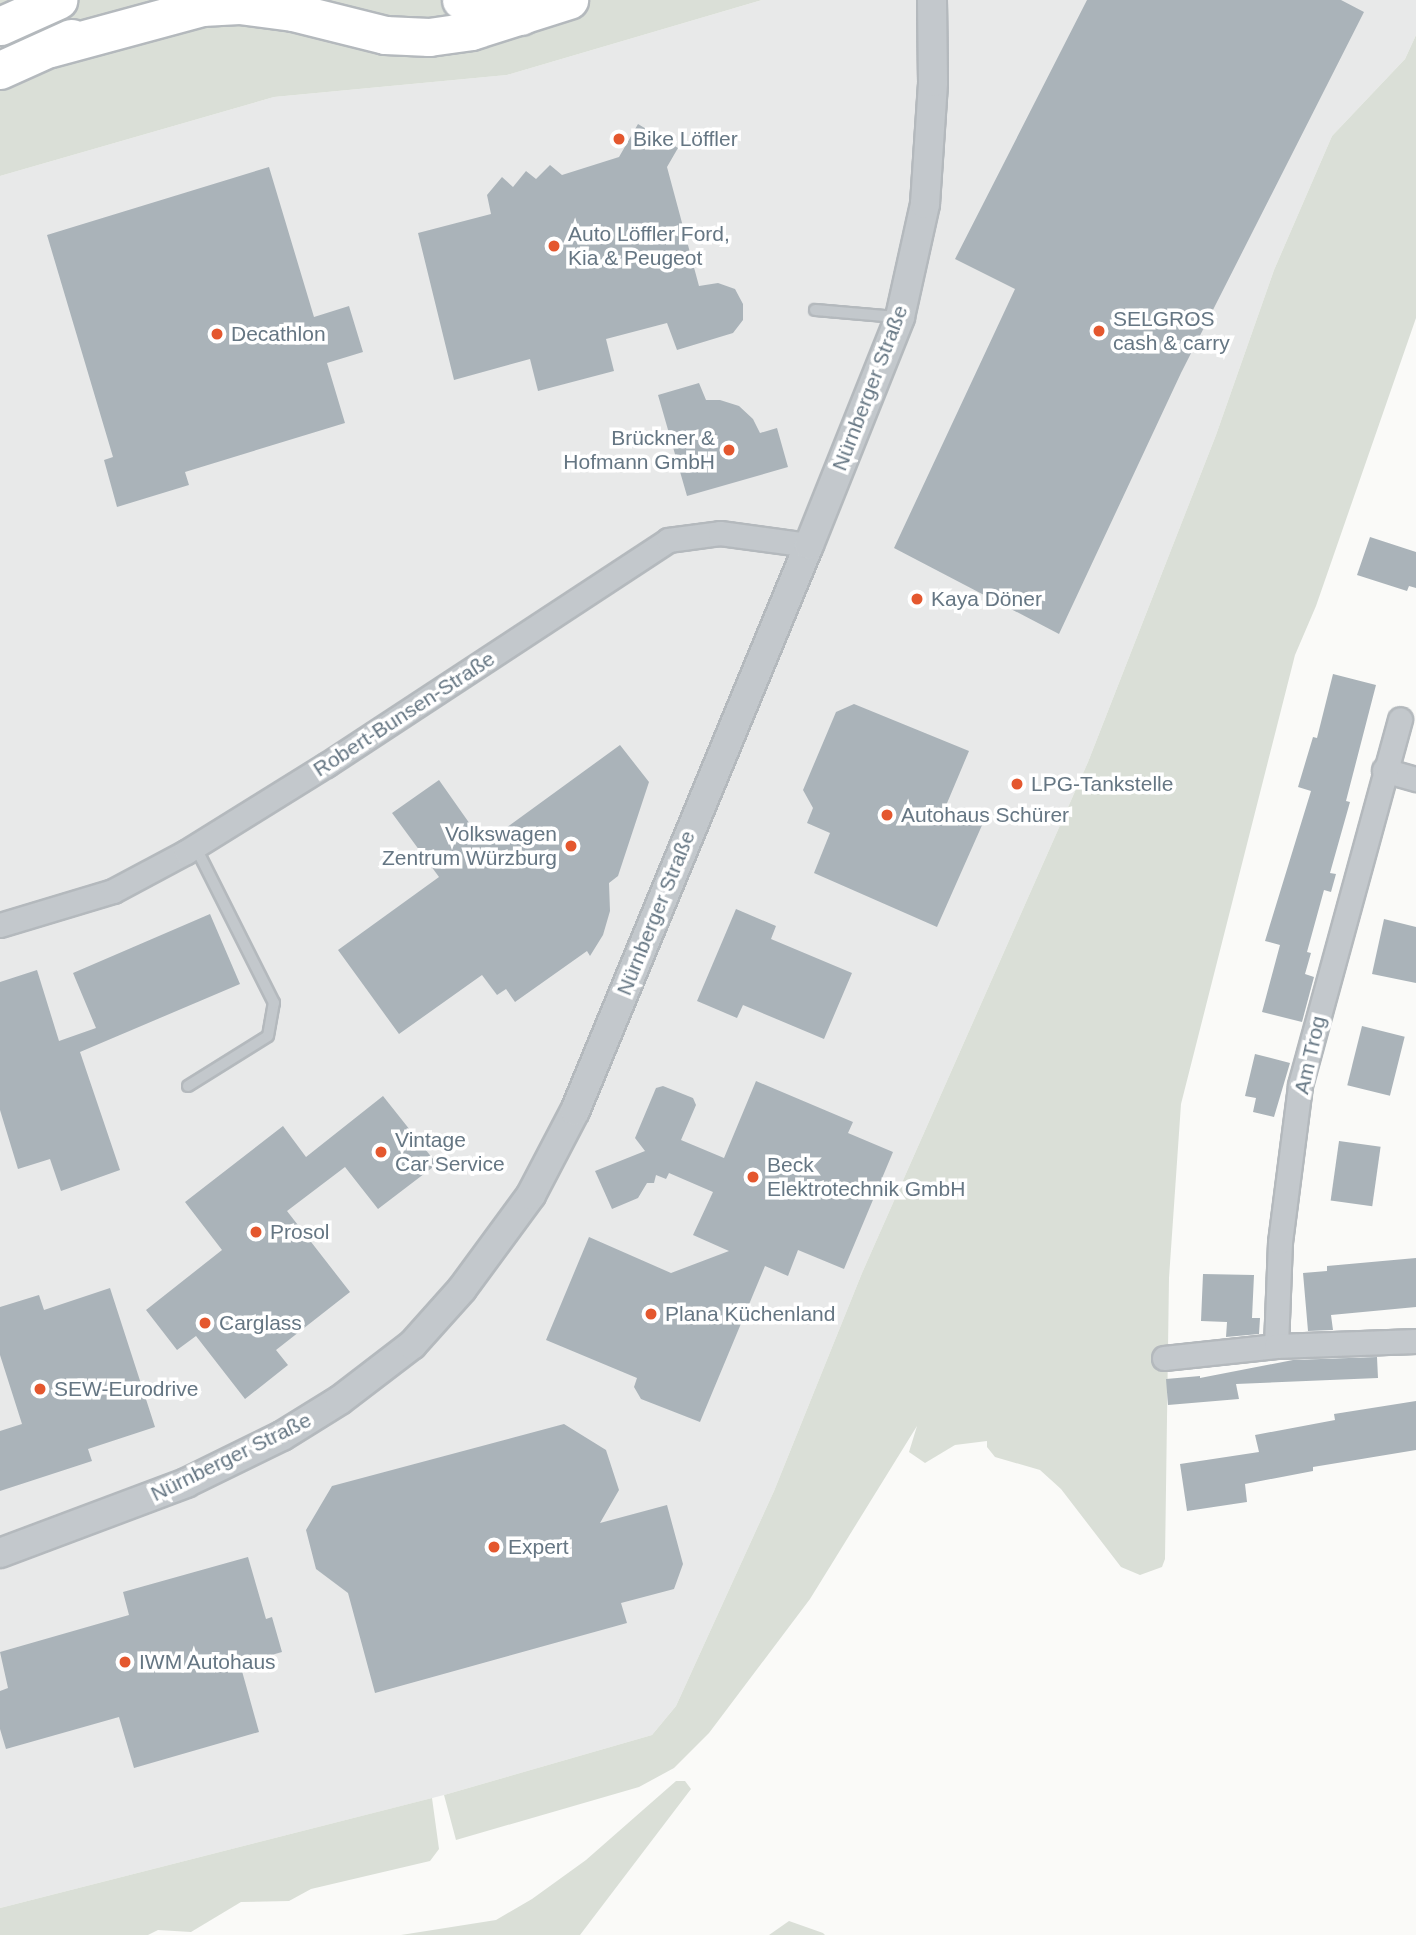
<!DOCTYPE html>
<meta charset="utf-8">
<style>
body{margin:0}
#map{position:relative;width:1416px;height:1935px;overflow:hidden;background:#fafaf8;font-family:Helvetica,sans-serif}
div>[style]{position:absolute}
.built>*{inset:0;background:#e8e9e9}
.green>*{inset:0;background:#dadfd7}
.building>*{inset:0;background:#aab3b9;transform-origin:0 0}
.roads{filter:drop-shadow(2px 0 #b4b9bd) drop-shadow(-2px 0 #b4b9bd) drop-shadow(0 2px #b4b9bd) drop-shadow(0 -2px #b4b9bd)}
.service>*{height:10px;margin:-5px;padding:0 5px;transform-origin:5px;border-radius:5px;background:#c3c8cc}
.minor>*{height:23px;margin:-11.5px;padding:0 11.5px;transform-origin:11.5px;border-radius:11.5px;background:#c3c8cc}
.tertiary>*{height:28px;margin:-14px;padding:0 14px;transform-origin:14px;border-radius:14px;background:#c3c8cc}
.trunk>*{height:37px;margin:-18.5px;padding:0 18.5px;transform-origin:18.5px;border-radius:18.5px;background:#fff}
.dots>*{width:19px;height:19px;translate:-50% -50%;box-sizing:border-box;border:4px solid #fff;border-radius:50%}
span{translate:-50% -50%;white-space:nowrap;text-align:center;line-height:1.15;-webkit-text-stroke:7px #fff;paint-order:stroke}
.poi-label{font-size:21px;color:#657683}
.left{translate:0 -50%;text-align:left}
.right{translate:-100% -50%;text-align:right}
.street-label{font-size:21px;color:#657683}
</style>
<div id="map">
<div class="built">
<div style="clip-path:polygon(762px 0,1416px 0,1416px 35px,1405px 59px,1332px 136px,1274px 270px,1216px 435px,1088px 762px,862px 1273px,774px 1491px,676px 1706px,652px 1735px,444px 1795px,0 1908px,0 176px,274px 97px,507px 75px)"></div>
</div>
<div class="green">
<div style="clip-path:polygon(0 0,762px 0,507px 75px,274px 97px,0 176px)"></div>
<div style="clip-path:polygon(1416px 35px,1416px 318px,1316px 606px,1295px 655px,1181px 1104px,1169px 1278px,1165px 1559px,1162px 1567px,1140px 1575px,1121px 1567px,1061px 1489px,1040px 1470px,995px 1457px,987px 1447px,987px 1441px,955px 1445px,925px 1463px,909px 1452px,917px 1426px,810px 1599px,709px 1733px,674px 1768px,639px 1787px,456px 1840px,444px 1795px,652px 1735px,676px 1706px,774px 1491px,862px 1273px,1088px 762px,1216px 435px,1274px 270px,1332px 136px,1405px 59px)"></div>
<div style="clip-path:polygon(676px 1781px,685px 1781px,691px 1789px,580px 1935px,401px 1935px,496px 1920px,532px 1899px,586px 1860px)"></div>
<div style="clip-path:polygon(432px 1798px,439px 1849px,430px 1861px,311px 1889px,289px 1901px,241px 1902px,191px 1932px,158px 1930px,148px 1935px,0 1935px,0 1908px)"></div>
<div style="clip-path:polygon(789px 1921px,823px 1933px,825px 1935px,769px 1935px)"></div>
</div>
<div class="building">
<div style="clip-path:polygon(1087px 0,1341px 0,1364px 12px,1181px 373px,1059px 634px,894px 548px,1015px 289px,955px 259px)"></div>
<div style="clip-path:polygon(638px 124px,678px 148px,667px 167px,699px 286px,718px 283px,735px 289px,743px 304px,743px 320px,733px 333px,677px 350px,667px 323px,606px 339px,614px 371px,538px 391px,530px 359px,454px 380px,418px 233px,491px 214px,487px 195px,502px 177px,513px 187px,526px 171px,536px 179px,550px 165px,562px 175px,619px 157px)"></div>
<div style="clip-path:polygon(269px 167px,314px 317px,349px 306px,363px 352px,327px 363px,345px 423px,185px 472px,189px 485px,117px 507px,104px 460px,113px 457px,47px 235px)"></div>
<div style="clip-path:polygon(699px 383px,706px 400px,720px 400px,739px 406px,753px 419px,760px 433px,777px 428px,788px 467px,687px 496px,658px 395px)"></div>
<div style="clip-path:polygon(1370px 537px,1416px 552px,1416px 588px,1409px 586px,1407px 591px,1357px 575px)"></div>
<div style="clip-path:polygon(1333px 674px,1376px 685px,1346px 801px,1350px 802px,1330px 873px,1336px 874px,1331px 892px,1324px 890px,1307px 952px,1311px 953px,1305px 974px,1314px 977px,1302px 1022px,1262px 1012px,1280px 945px,1265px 941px,1311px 791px,1298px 787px,1313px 737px,1317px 738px)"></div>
<div style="clip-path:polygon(854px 704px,969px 751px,945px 808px,983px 823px,937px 927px,814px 873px,830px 833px,807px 823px,813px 808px,803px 790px,836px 712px)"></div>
<div style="clip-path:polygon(620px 745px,649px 782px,618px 876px,609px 883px,610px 911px,603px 935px,590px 956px,587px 951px,515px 1002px,506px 989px,497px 995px,482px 975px,399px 1034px,338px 950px,439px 877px,392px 813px,439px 780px,484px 844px)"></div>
<div style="clip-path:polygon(736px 909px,776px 926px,771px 939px,852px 973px,824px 1039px,743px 1005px,737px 1018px,697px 1001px)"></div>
<div style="clip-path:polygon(210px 914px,240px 984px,80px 1052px,120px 1170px,61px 1191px,50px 1159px,18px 1169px,0 1110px,0 982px,37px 970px,59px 1041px,96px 1028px,73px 973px)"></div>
<div style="clip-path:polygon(1384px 919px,1416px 927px,1416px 983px,1372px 974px)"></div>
<div style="left:1362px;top:1026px;width:44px;height:61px;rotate:14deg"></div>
<div style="clip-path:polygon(1255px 1054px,1290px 1063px,1274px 1117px,1253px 1112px,1256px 1098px,1245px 1096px)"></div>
<div style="clip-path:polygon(756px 1081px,853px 1122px,848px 1133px,893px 1152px,844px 1269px,798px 1250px,788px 1276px,765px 1266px,700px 1422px,641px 1399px,634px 1387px,637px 1378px,546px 1340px,589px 1237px,671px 1273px,729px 1251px,693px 1235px,713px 1192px,669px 1173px,666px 1179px,656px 1175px,654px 1183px,647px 1183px,638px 1198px,612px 1209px,595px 1171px,645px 1151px,635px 1138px,656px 1088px,663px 1086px,693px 1098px,696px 1105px,681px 1140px,724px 1158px)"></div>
<div style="clip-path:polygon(383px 1096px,437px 1164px,378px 1209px,345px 1167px,287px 1211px,350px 1292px,276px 1350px,288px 1365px,245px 1399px,196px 1336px,177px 1350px,146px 1310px,222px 1250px,185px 1202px,283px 1126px,306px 1157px)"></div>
<div style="left:1339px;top:1141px;width:42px;height:60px;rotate:8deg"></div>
<div style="clip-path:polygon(1416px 1258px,1416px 1307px,1331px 1315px,1333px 1330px,1308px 1331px,1303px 1273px,1327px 1271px,1327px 1266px)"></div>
<div style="clip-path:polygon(1203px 1274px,1254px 1275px,1252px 1318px,1260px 1318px,1259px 1334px,1226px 1337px,1227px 1322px,1201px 1321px)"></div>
<div style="clip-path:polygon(110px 1288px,155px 1427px,88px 1449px,92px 1461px,0 1491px,0 1431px,22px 1424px,0 1355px,0 1307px,39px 1295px,44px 1310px)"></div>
<div style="clip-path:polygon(1377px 1357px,1378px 1378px,1236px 1384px,1239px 1399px,1168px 1405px,1166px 1379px,1200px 1376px,1200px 1378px,1293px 1360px)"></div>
<div style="clip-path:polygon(1416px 1401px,1416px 1450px,1313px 1467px,1313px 1471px,1245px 1484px,1247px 1502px,1187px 1511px,1180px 1464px,1259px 1452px,1255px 1435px,1335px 1420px,1334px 1414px)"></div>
<div style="clip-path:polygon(564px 1424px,606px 1450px,619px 1490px,600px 1523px,667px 1505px,683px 1564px,674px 1589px,621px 1603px,627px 1623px,375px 1693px,348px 1593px,316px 1569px,306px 1530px,332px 1486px)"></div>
<div style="clip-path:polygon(248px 1557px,266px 1619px,272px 1617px,282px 1652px,240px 1664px,259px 1732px,134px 1768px,119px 1717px,6px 1749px,0 1729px,0 1691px,8px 1688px,0 1652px,129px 1615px,123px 1592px)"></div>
</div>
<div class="roads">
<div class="service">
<div style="left:815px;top:310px;width:82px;rotate:4.9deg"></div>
<div style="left:188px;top:1086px;width:94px;rotate:-32deg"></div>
<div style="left:268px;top:1036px;width:34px;rotate:-80deg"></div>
<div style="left:274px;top:1003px;width:176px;rotate:-116.7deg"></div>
</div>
<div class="minor">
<div style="left:1384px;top:770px;width:33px;rotate:16deg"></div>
<div style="left:0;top:925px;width:118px;rotate:-16.7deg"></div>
<div style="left:113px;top:891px;width:83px;rotate:-28.1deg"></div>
<div style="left:186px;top:852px;width:165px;rotate:-31.9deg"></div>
<div style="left:326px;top:765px;width:409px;rotate:-33.3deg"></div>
<div style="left:668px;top:540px;width:52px;rotate:-7.7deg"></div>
<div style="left:720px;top:533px;width:90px;rotate:7.7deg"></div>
<div style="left:1276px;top:1346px;width:104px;rotate:-87.8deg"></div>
<div style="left:1280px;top:1242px;width:158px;rotate:-82.7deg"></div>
<div style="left:1300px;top:1085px;width:379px;rotate:-74.7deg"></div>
<div style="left:1164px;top:1358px;width:113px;rotate:-6.1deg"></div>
<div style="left:1276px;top:1346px;width:140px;rotate:-2deg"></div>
</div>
<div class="tertiary">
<div style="left:0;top:1553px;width:199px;rotate:-20.6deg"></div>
<div style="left:186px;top:1483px;width:107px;rotate:-26.1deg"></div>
<div style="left:282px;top:1436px;width:68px;rotate:-31.8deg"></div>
<div style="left:340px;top:1400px;width:91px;rotate:-37.4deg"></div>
<div style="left:412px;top:1345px;width:75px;rotate:-48.2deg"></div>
<div style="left:462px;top:1289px;width:117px;rotate:-53.7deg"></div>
<div style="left:531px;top:1195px;width:95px;rotate:-62.4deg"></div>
<div style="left:575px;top:1111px;width:612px;rotate:-67.54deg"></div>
<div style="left:809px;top:545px;width:245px;rotate:-68.2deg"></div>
<div style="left:900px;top:317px;width:116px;rotate:-77.5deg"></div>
<div style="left:925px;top:204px;width:122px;rotate:-86.2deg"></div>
<div style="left:933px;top:82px;width:82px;rotate:-90.7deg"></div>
</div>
<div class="trunk">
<div style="left:461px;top:0;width:62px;rotate:14.9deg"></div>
<div style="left:0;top:26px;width:64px;rotate:-24.1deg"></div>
<div style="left:51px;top:48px;width:156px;rotate:-15.2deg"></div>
<div style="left:202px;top:7px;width:37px;rotate:-3deg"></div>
<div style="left:239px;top:5px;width:54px;rotate:7.4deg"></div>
<div style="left:293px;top:12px;width:95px;rotate:14deg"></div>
<div style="left:385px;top:35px;width:44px;rotate:2.6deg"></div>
<div style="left:429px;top:37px;width:42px;rotate:-8.1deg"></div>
<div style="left:471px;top:31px;width:103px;rotate:-17.6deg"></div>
<div style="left:0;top:70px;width:78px;rotate:-24.3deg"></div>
</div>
</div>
<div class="dots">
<div style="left:619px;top:139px;background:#e4572e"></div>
<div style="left:554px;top:246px;background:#e4572e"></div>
<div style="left:1099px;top:331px;background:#e4572e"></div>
<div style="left:217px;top:334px;background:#e4572e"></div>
<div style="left:729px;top:450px;background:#e4572e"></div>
<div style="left:917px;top:599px;background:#e4572e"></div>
<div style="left:1017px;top:784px;background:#e4572e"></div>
<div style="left:887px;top:815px;background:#e4572e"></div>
<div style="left:571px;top:846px;background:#e4572e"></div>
<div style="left:381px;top:1152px;background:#e4572e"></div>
<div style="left:753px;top:1177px;background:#e4572e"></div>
<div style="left:256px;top:1232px;background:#e4572e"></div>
<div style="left:651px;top:1314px;background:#e4572e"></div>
<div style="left:205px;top:1323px;background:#e4572e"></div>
<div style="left:40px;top:1389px;background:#e4572e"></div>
<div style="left:494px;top:1547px;background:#e4572e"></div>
<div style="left:125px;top:1662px;background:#e4572e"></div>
</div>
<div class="poi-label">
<span class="left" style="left:633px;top:139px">Bike Löffler</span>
<span class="left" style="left:568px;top:246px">Auto Löffler Ford,<br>Kia &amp; Peugeot</span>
<span class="left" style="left:1113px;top:331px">SELGROS<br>cash &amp; carry</span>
<span class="left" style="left:231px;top:334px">Decathlon</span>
<span class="right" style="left:715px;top:450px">Brückner &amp;<br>Hofmann GmbH</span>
<span class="left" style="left:931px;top:599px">Kaya Döner</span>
<span class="left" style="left:1031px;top:784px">LPG-Tankstelle</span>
<span class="left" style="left:901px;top:815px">Autohaus Schürer</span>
<span class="right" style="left:557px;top:846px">Volkswagen<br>Zentrum Würzburg</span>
<span class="left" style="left:395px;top:1152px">Vintage<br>Car Service</span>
<span class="left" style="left:767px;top:1177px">Beck<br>Elektrotechnik GmbH</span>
<span class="left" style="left:270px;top:1232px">Prosol</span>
<span class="left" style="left:665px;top:1314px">Plana Küchenland</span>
<span class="left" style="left:219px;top:1323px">Carglass</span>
<span class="left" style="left:54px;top:1389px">SEW-Eurodrive</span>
<span class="left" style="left:508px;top:1547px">Expert</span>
<span class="left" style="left:139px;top:1662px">IWM Autohaus</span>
</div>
<div class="street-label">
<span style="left:870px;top:388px;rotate:-69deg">Nürnberger Straße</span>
<span style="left:404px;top:714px;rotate:-33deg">Robert-Bunsen-Straße</span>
<span style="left:656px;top:913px;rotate:-68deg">Nürnberger Straße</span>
<span style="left:1310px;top:1055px;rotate:-77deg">Am Trog</span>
<span style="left:231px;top:1457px;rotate:-26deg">Nürnberger Straße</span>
</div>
</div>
